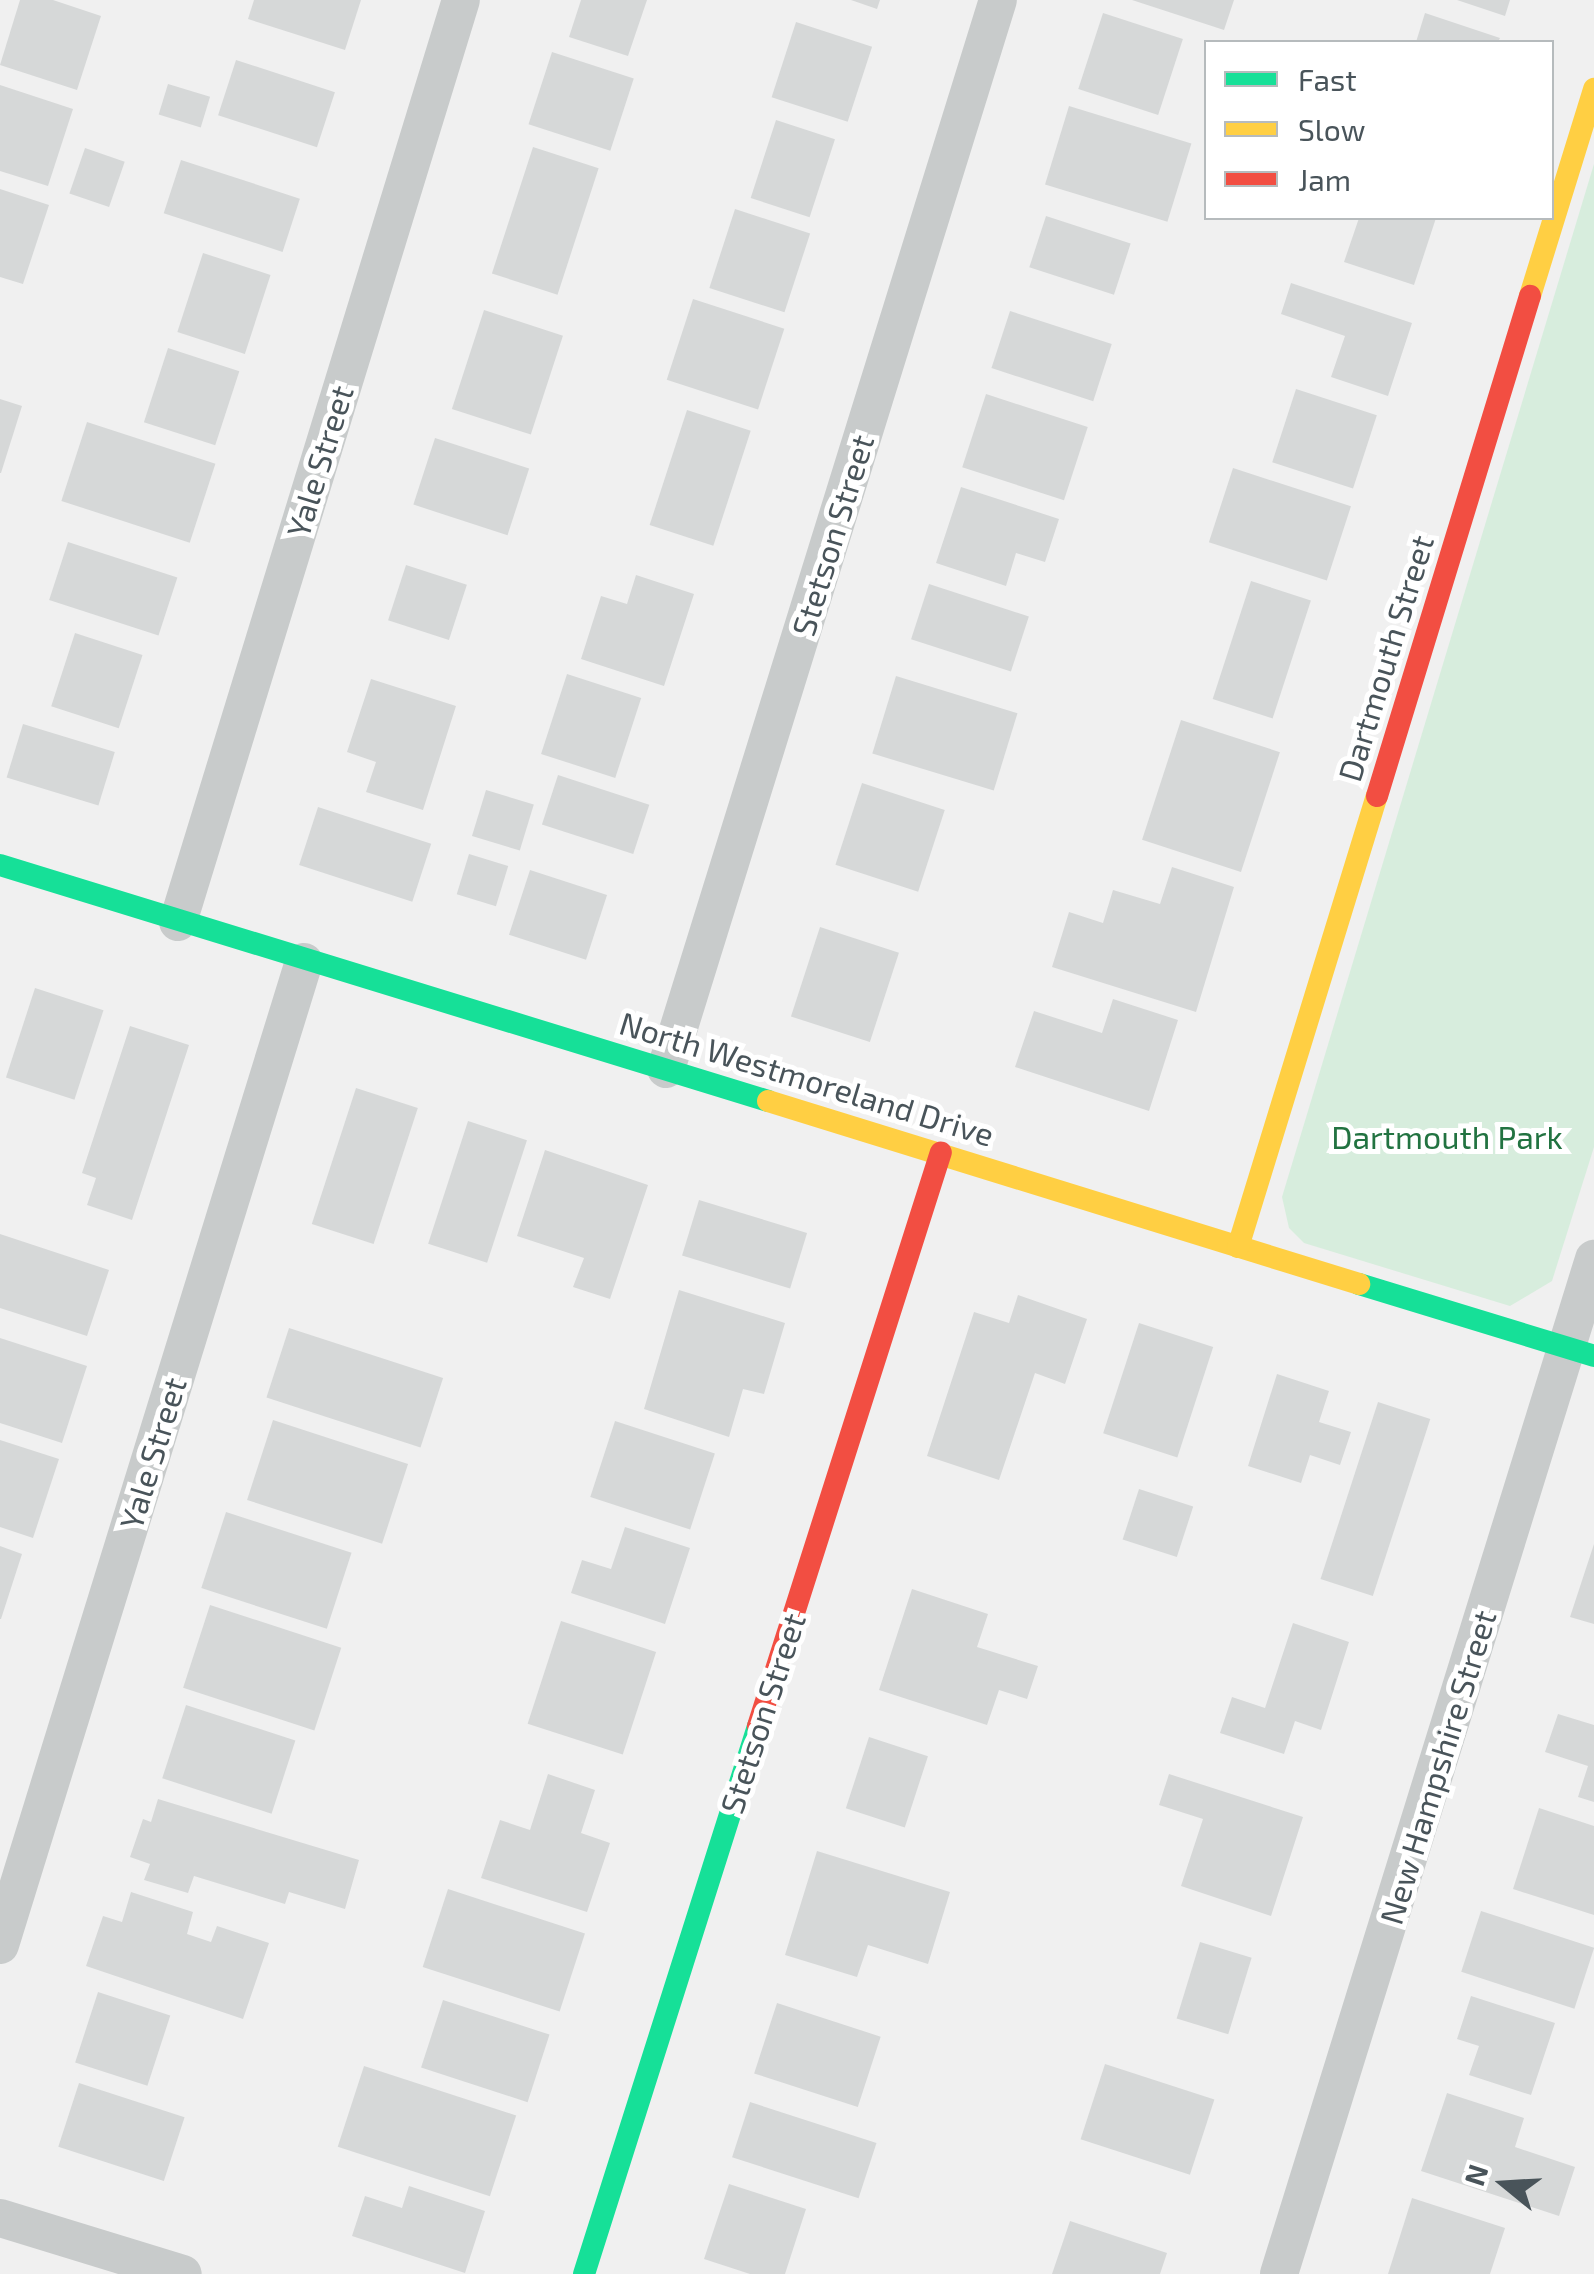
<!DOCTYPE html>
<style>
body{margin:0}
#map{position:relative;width:1594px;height:2274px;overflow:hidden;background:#f0f0f0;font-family:"Exo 2",sans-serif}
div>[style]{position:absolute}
.green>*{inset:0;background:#d7eddd}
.building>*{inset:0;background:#d6d8d8;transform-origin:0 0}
.street>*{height:38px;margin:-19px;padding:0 19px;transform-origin:19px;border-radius:19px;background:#c8cbcb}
.fast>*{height:22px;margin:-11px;padding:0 11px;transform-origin:11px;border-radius:11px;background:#16e098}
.slow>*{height:22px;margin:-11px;padding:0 11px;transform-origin:11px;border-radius:11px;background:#ffcf43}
.jam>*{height:22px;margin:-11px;padding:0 11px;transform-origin:11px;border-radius:11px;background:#f24e42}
span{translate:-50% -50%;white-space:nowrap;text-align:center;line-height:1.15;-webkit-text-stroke:10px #fff;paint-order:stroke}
.street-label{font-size:32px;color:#49545a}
.park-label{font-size:32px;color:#227341}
.legend{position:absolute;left:1204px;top:40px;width:350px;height:180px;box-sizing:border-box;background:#fff;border:2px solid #b6bbbd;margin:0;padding:12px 18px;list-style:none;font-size:30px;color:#49545a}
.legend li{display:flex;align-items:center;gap:20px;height:50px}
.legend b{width:50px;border:2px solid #b6bbbd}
.north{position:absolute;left:1454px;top:2134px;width:100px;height:100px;-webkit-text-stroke:8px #fff;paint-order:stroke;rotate:288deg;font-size:28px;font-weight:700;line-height:40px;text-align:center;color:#49545a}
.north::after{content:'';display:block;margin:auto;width:35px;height:45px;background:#49545a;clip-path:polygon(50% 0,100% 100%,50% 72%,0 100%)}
</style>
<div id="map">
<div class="green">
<div style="clip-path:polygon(1594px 164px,1594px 1147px,1552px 1281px,1510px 1306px,1304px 1243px,1289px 1228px,1282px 1197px)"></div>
</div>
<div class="building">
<div style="clip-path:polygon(20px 0,53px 0,101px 16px,77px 90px,0 65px)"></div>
<div style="clip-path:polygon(254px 0,361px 0,345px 50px,248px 19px)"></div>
<div style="clip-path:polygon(581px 0,647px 0,628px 56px,569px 37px)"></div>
<div style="clip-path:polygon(851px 0,880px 0,877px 9px)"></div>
<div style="clip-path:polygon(1132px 0,1234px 0,1224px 30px)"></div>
<div style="clip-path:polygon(1457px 0,1510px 0,1505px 16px)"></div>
<div style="left:1103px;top:13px;width:84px;height:80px;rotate:18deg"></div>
<div style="clip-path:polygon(1425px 13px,1500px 38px,1498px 42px,1416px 42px)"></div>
<div style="left:796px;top:22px;width:80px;height:79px;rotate:18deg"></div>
<div style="left:552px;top:52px;width:86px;height:76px;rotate:18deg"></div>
<div style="left:236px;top:60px;width:104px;height:58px;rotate:18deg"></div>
<div style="left:168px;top:84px;width:44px;height:32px;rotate:17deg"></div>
<div style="clip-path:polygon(0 85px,73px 109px,48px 186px,0 171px)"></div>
<div style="left:1069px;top:106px;width:128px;height:82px;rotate:17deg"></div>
<div style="left:776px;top:120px;width:62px;height:82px;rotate:18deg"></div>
<div style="left:533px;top:147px;width:69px;height:133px;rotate:18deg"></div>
<div style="left:85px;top:148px;width:42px;height:48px;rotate:19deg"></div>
<div style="left:181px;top:160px;width:125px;height:56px;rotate:18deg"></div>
<div style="clip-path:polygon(0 189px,49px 205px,23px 284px,0 277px)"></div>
<div style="left:735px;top:209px;width:79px;height:83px;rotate:18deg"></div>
<div style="left:1046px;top:216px;width:89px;height:54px;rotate:18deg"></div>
<div style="clip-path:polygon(1359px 218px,1436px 218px,1414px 285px,1344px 262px)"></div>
<div style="left:203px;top:253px;width:71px;height:83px;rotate:18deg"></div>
<div style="clip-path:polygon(1291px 283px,1412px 323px,1388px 396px,1331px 377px,1345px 336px,1281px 314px)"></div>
<div style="left:693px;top:299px;width:96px;height:85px;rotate:18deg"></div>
<div style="left:484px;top:310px;width:83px;height:104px;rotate:18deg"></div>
<div style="left:1010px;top:311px;width:107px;height:60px;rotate:18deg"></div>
<div style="left:168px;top:348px;width:75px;height:78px;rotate:18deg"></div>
<div style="left:1296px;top:389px;width:85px;height:77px;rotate:18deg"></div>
<div style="left:986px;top:394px;width:107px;height:77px;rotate:18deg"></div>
<div style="clip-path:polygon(0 399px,22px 406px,1px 473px,0 473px)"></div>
<div style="left:687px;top:410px;width:67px;height:121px;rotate:18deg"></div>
<div style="left:87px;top:422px;width:135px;height:83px;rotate:18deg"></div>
<div style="left:435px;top:438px;width:99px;height:70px;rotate:18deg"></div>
<div style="left:1233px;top:468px;width:124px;height:78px;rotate:18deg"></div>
<div style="clip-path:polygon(961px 487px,1059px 519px,1045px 562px,1016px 553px,1006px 586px,936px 563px)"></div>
<div style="left:68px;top:542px;width:115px;height:61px;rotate:18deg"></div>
<div style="left:406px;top:565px;width:64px;height:58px;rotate:18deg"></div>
<div style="clip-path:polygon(636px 575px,694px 594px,664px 686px,581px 659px,601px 596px,627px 604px)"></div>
<div style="left:1251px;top:581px;width:63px;height:124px;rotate:18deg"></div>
<div style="left:929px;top:584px;width:105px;height:58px;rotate:18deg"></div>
<div style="left:75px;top:633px;width:71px;height:77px;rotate:18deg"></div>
<div style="left:567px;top:674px;width:78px;height:84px;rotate:18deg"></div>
<div style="left:896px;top:676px;width:127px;height:81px;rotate:17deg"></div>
<div style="clip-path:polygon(371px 679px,456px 706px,423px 810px,366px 792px,376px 762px,347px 752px)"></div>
<div style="left:1181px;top:720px;width:104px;height:126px;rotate:18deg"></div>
<div style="left:23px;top:724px;width:96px;height:56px;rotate:17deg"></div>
<div style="left:558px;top:775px;width:96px;height:52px;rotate:18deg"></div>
<div style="left:862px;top:783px;width:87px;height:86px;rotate:18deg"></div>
<div style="left:486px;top:790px;width:50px;height:48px;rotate:17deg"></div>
<div style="left:318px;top:807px;width:119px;height:61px;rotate:18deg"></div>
<div style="left:469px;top:854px;width:41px;height:42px;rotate:17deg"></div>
<div style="clip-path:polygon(1172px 867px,1234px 887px,1196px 1012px,1052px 967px,1069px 912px,1103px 923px,1113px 890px,1160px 904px)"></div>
<div style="left:530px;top:870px;width:81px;height:68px;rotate:18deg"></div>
<div style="left:820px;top:927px;width:83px;height:94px;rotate:18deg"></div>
<div style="left:35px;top:988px;width:72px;height:94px;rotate:18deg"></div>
<div style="clip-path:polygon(1113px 999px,1178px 1020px,1149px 1111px,1015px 1067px,1034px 1011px,1102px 1033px)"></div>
<div style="clip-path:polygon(130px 1026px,189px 1045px,132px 1220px,87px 1205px,96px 1178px,82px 1173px)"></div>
<div style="left:356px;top:1088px;width:65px;height:143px;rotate:18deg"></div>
<div style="left:468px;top:1121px;width:62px;height:129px;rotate:18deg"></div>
<div style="clip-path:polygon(545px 1150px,648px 1185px,610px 1299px,573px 1287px,584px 1258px,517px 1236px)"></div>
<div style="left:699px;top:1200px;width:113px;height:58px;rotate:17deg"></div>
<div style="clip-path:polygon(0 1234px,109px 1270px,87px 1336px,0 1308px)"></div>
<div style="clip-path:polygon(679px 1290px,785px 1323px,764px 1394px,743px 1389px,729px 1437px,644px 1409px)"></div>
<div style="clip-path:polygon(1018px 1295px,1087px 1319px,1065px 1384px,1035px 1373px,999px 1480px,927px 1456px,974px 1312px,1009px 1323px)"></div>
<div style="left:1139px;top:1323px;width:78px;height:116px;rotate:18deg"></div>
<div style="left:289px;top:1328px;width:162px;height:73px;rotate:18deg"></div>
<div style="clip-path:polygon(0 1338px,87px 1366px,62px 1443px,0 1423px)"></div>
<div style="clip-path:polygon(1277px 1374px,1329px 1391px,1319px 1422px,1351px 1432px,1340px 1465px,1310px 1455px,1301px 1483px,1248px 1466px)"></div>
<div style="left:1378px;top:1402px;width:55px;height:186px;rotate:18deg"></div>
<div style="left:273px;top:1420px;width:142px;height:84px;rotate:18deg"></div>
<div style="left:615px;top:1421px;width:105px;height:80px;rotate:18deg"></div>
<div style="clip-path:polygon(0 1440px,59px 1459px,33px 1538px,0 1527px)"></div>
<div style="left:1139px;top:1489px;width:57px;height:53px;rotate:18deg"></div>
<div style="left:226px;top:1512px;width:132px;height:80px;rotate:18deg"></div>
<div style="clip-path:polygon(625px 1527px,690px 1548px,665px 1624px,571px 1593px,582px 1560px,611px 1569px)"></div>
<div style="clip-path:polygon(1594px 1544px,1594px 1624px,1570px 1617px)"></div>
<div style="clip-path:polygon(0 1546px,22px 1554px,1px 1619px,0 1619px)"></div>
<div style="clip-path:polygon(912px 1589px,988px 1614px,977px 1647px,1038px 1666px,1027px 1699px,999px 1690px,987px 1725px,879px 1690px)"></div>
<div style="left:210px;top:1605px;width:138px;height:87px;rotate:18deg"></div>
<div style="left:561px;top:1621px;width:100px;height:108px;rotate:18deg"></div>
<div style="clip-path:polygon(1293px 1623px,1349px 1642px,1321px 1730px,1295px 1721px,1284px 1754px,1220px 1733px,1232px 1697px,1265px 1708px)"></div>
<div style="left:186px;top:1705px;width:115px;height:77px;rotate:18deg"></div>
<div style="clip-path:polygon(1558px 1714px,1594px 1725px,1594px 1802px,1578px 1797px,1588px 1766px,1545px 1752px)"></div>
<div style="left:869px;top:1737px;width:62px;height:75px;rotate:18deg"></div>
<div style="clip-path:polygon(548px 1774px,595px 1790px,581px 1833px,610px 1843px,587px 1912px,481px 1878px,500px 1820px,530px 1830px)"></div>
<div style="clip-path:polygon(1169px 1774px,1303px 1817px,1271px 1916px,1181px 1886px,1203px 1819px,1159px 1805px)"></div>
<div style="clip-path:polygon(158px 1799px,359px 1860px,345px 1909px,289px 1892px,285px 1904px,194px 1876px,188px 1893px,144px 1880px,150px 1864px,130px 1857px,143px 1819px,151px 1822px)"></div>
<div style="clip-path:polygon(1539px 1808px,1594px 1826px,1594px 1915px,1513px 1889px)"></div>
<div style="clip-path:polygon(817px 1851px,950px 1892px,928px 1964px,868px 1945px,857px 1977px,785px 1955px)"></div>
<div style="left:448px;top:1889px;width:144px;height:82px;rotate:18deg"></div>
<div style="clip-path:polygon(131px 1892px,193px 1912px,187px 1934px,211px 1942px,217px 1926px,269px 1943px,243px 2019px,86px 1966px,103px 1916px,122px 1922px)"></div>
<div style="left:1481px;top:1911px;width:119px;height:64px;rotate:18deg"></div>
<div style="left:1200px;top:1942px;width:54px;height:80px;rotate:17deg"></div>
<div style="left:98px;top:1992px;width:76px;height:74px;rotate:18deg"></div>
<div style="clip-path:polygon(1471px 1996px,1555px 2023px,1531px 2095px,1469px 2075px,1479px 2046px,1457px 2039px)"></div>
<div style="left:443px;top:2000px;width:112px;height:71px;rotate:18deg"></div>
<div style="left:777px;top:2003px;width:109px;height:74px;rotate:18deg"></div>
<div style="left:1105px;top:2064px;width:115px;height:79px;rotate:18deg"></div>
<div style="left:364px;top:2066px;width:160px;height:85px;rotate:18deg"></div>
<div style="left:79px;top:2083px;width:111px;height:67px;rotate:18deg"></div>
<div style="clip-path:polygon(1447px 2093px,1524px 2118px,1515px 2147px,1575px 2167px,1559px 2216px,1421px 2171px)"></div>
<div style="left:750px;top:2102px;width:133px;height:58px;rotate:18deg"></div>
<div style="clip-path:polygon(729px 2184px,806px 2209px,785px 2274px,750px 2274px,704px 2259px)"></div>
<div style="clip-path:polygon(409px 2186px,485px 2211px,465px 2273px,352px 2236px,365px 2196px,402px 2208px)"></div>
<div style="clip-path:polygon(1412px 2198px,1505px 2228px,1490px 2274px,1388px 2274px)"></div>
<div style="clip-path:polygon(1070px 2221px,1167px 2253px,1160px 2274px,1052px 2274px)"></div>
</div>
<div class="street">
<div style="left:178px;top:922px;width:964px;rotate:-72.94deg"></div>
<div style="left:666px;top:1069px;width:1119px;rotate:-72.75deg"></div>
<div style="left:0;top:1945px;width:1029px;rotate:-72.82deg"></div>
<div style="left:0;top:2218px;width:191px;rotate:17deg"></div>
<div style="left:1279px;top:2274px;width:1063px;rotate:-72.76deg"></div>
</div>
<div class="fast">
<div style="left:0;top:865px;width:803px;rotate:17.08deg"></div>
<div style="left:1359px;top:1284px;width:246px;rotate:17deg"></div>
<div style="left:584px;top:2274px;width:575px;rotate:-72.38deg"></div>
</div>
<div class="slow">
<div style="left:1530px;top:296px;width:217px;rotate:-72.8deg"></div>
<div style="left:768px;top:1101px;width:619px;rotate:17.2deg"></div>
<div style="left:1238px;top:1247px;width:472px;rotate:-72.9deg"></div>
</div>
<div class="jam">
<div style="left:1377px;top:796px;width:523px;rotate:-72.99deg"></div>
<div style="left:758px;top:1726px;width:602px;rotate:-72.32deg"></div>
</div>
<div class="street-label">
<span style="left:319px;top:461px;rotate:-73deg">Yale Street</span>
<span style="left:832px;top:535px;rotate:-73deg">Stetson Street</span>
<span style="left:1385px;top:658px;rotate:-73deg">Dartmouth Street</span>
<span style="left:807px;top:1078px;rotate:17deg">North Westmoreland Drive</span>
<span style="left:152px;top:1453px;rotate:-73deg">Yale Street</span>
<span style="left:762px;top:1713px;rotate:-72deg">Stetson Street</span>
<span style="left:1437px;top:1767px;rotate:-73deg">New Hampshire Street</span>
</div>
<div class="park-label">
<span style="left:1447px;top:1136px">Dartmouth Park</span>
</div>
<ul class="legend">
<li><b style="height:12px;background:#16e098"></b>Fast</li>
<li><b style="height:12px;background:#ffcf43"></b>Slow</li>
<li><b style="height:12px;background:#f24e42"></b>Jam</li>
</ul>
<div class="north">N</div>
</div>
